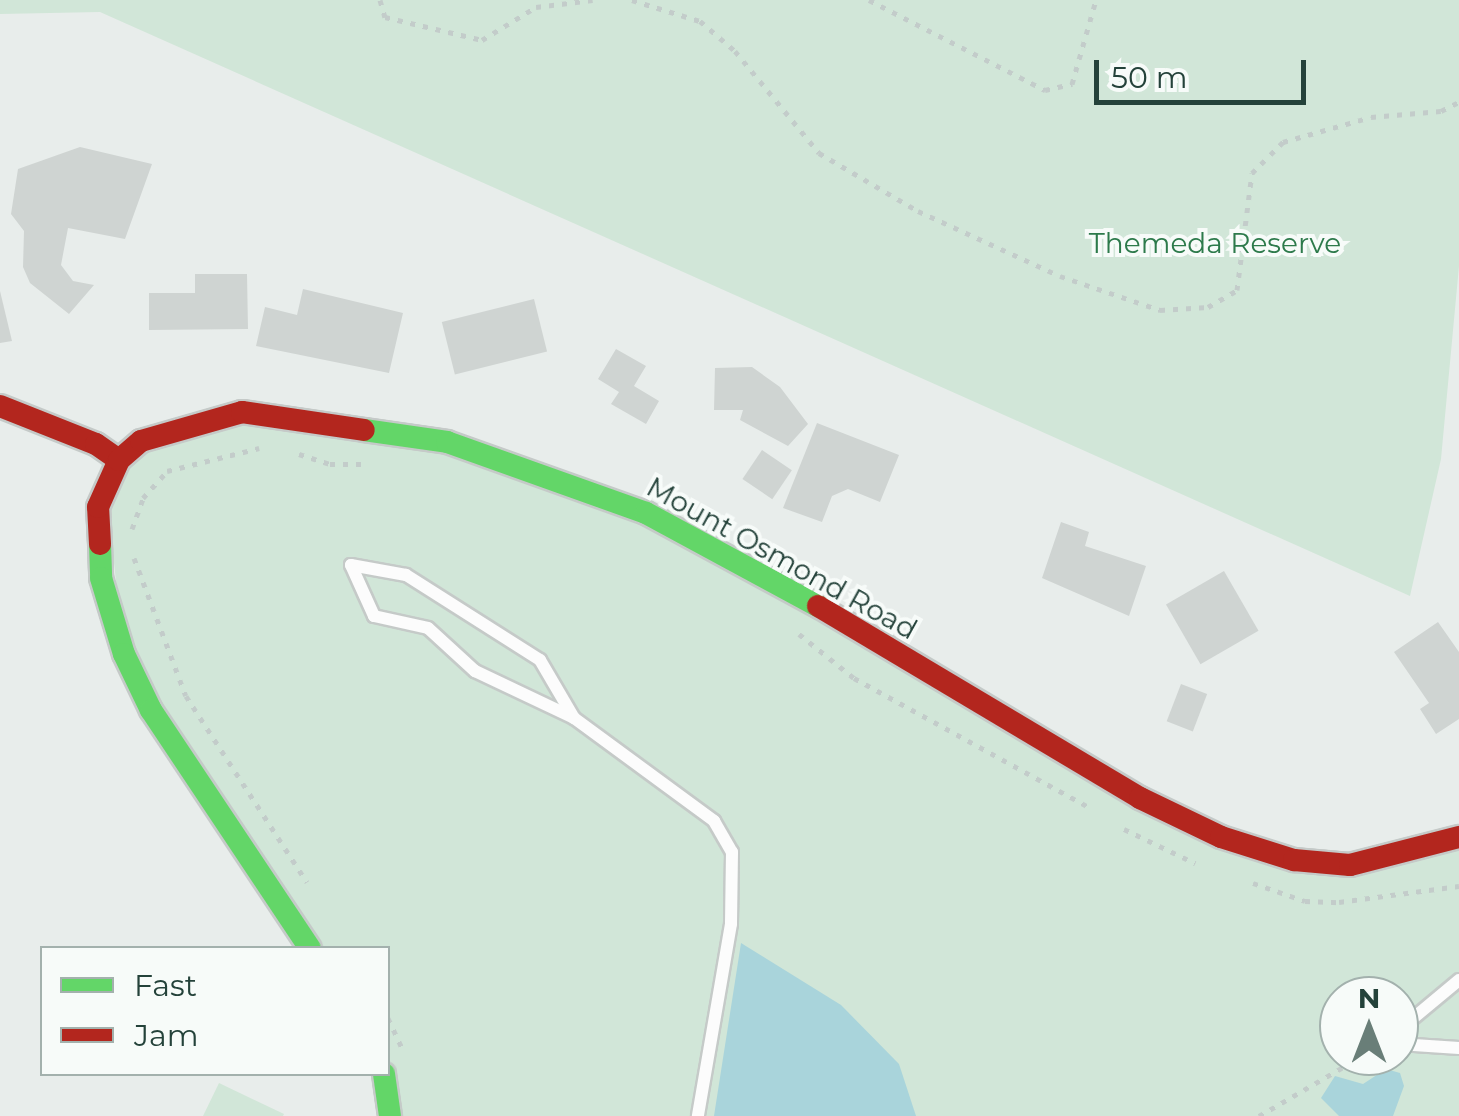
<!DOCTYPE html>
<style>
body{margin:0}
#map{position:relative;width:1459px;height:1116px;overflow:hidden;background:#e8edeb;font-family:Montserrat,sans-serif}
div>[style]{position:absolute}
.green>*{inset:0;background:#d1e6d8}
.water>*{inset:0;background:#a9d4db}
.building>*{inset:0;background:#cfd4d2;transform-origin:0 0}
.path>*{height:5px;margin-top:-2.5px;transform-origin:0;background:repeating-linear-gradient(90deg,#c3ccca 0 5px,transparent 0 13px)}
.roads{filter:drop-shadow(2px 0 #c5cac8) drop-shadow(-2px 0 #c5cac8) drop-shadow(0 2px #c5cac8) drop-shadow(0 -2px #c5cac8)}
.lane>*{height:12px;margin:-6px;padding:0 6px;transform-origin:6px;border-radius:6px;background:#fcfcfc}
.fast>*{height:22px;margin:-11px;padding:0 11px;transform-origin:11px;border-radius:11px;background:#63d668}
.jam>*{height:22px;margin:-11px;padding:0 11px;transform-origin:11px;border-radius:11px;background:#b3261e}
span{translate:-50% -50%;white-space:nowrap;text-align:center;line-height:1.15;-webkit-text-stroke:8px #f7fbf9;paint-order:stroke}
.park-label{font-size:28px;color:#2d7a4b}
.street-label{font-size:28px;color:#24423a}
.legend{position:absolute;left:40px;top:946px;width:350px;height:130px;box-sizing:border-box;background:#f7fbf9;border:2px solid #a3b1ad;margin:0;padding:12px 18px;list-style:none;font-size:30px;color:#24423a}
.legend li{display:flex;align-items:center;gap:20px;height:50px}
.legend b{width:50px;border:2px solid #a3b1ad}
.north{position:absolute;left:1319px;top:976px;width:100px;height:100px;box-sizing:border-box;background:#f7fbf9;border:2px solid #a3b1ad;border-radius:50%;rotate:0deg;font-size:28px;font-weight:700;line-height:40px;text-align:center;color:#24423a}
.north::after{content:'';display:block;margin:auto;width:35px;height:45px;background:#697e78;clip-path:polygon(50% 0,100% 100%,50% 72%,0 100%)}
.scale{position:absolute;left:1094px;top:60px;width:212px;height:45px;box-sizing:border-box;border:5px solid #24423a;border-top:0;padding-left:12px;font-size:30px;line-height:35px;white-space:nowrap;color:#24423a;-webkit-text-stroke:8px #f7fbf9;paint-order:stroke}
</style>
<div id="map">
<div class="green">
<div style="clip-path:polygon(0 0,1459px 0,1459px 266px,1441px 459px,1410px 596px,100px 12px,0 14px)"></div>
<div style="clip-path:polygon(evenodd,183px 424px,344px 425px,646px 514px,1004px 719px,1294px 860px,1459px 837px,1459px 1116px,390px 1116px,388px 948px,310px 948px,124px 654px,105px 481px,183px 424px,1339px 996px,1399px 996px,1399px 1056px,1339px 1056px,1339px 996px)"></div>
<div style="clip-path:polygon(219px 1083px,284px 1114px,283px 1116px,203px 1116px)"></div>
</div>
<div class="water">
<div style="clip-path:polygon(741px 943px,841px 1005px,899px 1064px,916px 1116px,714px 1116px)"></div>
<div style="clip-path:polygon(1386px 1069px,1400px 1073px,1404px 1086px,1393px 1116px,1339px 1116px,1321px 1098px,1335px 1076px,1363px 1084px)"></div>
</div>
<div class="building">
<div style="clip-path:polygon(80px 147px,152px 164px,125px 239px,68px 228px,61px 265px,73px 281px,94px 285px,69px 314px,30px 283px,23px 267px,24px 231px,11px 214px,18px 169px)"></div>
<div style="clip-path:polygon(195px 274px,247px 274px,248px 329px,149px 330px,149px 293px,195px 293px)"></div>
<div style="clip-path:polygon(303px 289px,403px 313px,389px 373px,256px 346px,265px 307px,297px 315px)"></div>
<div style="clip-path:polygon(0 291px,12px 341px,0 343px)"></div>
<div style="left:534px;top:299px;width:54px;height:95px;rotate:76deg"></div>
<div style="clip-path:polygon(616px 349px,646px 366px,634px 386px,659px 401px,646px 424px,611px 404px,619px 392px,598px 379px)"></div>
<div style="clip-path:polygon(752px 367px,780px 387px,808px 424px,788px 446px,740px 420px,743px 410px,714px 410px,715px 368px)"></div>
<div style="clip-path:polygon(817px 423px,899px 455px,880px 502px,848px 489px,832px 496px,822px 522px,783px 508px)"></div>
<div style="left:762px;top:450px;width:36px;height:35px;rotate:34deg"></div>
<div style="clip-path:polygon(1061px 522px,1089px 532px,1085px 546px,1146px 566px,1129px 616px,1042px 578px)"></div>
<div style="left:1224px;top:571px;width:69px;height:67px;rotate:60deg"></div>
<div style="clip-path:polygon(1438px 622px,1459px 652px,1459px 719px,1436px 734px,1420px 709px,1429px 703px,1394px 652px)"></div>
<div style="left:1181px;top:684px;width:28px;height:40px;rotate:21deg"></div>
</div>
<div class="path">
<div style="left:380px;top:0;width:18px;rotate:74deg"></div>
<div style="left:385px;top:17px;width:100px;rotate:13.3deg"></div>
<div style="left:482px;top:40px;width:63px;rotate:-31.4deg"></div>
<div style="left:536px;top:7px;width:57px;rotate:-7deg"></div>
<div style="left:632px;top:0;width:71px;rotate:17.2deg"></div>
<div style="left:700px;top:21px;width:46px;rotate:40.6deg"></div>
<div style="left:735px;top:51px;width:132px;rotate:50.5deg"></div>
<div style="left:819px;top:153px;width:115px;rotate:30.4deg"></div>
<div style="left:918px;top:211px;width:156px;rotate:24.6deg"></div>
<div style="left:1060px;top:276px;width:106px;rotate:18.8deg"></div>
<div style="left:1160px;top:310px;width:48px;rotate:-3.6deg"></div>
<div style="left:1208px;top:307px;width:34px;rotate:-30deg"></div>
<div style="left:1237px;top:290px;width:118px;rotate:-82.7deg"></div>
<div style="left:1252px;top:173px;width:44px;rotate:-45deg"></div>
<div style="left:1283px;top:142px;width:91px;rotate:-15.9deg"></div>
<div style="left:1371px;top:117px;width:70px;rotate:-4.9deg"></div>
<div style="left:1441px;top:111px;width:20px;rotate:-27deg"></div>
<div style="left:869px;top:0;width:198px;rotate:27.1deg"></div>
<div style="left:1045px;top:90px;width:28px;rotate:-13deg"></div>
<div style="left:1072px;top:84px;width:87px;rotate:-74.1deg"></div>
<div style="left:299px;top:454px;width:33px;rotate:18deg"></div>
<div style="left:330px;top:464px;width:32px"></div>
<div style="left:132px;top:529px;width:33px;rotate:-70deg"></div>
<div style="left:143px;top:498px;width:36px;rotate:-48deg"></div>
<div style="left:167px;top:471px;width:95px;rotate:-14deg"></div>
<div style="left:134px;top:558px;width:147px;rotate:69.4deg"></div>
<div style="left:186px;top:696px;width:222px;rotate:57deg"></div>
<div style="left:799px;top:634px;width:70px;rotate:38.7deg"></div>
<div style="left:854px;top:678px;width:268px;rotate:28.8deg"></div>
<div style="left:1124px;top:829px;width:79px;rotate:25.6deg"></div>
<div style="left:1253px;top:883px;width:55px;rotate:19.1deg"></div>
<div style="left:1305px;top:901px;width:34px;rotate:2deg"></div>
<div style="left:1339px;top:902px;width:121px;rotate:-7.6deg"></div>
<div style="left:388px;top:1018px;width:35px;rotate:65deg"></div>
<div style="left:1259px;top:1116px;width:119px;rotate:-30.2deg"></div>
</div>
<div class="roads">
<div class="lane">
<div style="left:574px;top:718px;width:67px;rotate:-120.4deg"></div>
<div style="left:540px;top:660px;width:159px;rotate:-147.6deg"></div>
<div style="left:406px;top:575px;width:56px;rotate:-169.7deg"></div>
<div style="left:351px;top:565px;width:56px;rotate:65.7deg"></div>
<div style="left:374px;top:616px;width:55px;rotate:12.5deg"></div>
<div style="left:428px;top:628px;width:64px;rotate:42.5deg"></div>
<div style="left:475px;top:671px;width:110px;rotate:25.4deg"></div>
<div style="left:574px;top:718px;width:174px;rotate:36.3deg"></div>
<div style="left:714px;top:821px;width:36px;rotate:60deg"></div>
<div style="left:732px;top:852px;width:72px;rotate:90.8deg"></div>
<div style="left:731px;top:924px;width:195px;rotate:99.8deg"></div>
<div style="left:1399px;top:1030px;width:78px;rotate:-39.8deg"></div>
<div style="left:1399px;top:1044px;width:60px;rotate:3.8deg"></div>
</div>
<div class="fast">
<div style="left:364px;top:430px;width:84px;rotate:8.2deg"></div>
<div style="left:447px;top:442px;width:211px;rotate:19.6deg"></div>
<div style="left:646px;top:513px;width:196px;rotate:28.4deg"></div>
<div style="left:100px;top:544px;width:34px;rotate:88deg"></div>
<div style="left:101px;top:578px;width:79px;rotate:73.2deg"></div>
<div style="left:124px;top:654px;width:62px;rotate:64.3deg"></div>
<div style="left:151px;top:710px;width:286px;rotate:56.3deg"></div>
<div style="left:384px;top:1074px;width:42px;rotate:81.9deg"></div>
</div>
<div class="jam">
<div style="left:0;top:406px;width:103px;rotate:21.6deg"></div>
<div style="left:96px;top:444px;width:28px;rotate:35deg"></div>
<div style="left:100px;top:544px;width:37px;rotate:-93deg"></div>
<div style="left:98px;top:507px;width:51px;rotate:-65.9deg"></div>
<div style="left:119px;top:460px;width:29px;rotate:-41deg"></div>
<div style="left:141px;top:441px;width:105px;rotate:-16deg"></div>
<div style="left:242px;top:412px;width:123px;rotate:8.4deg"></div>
<div style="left:818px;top:606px;width:375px;rotate:30.8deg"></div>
<div style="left:1140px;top:798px;width:90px;rotate:25.7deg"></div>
<div style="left:1221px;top:837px;width:77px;rotate:17.5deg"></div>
<div style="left:1294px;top:860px;width:56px;rotate:5.1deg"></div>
<div style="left:1350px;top:865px;width:113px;rotate:-14.4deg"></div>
</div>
</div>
<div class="park-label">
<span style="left:1215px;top:243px">Themeda Reserve</span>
</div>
<div class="street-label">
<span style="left:782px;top:558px;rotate:29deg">Mount Osmond Road</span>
</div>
<ul class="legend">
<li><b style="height:12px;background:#63d668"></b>Fast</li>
<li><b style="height:12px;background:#b3261e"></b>Jam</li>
</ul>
<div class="north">N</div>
<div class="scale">50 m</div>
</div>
